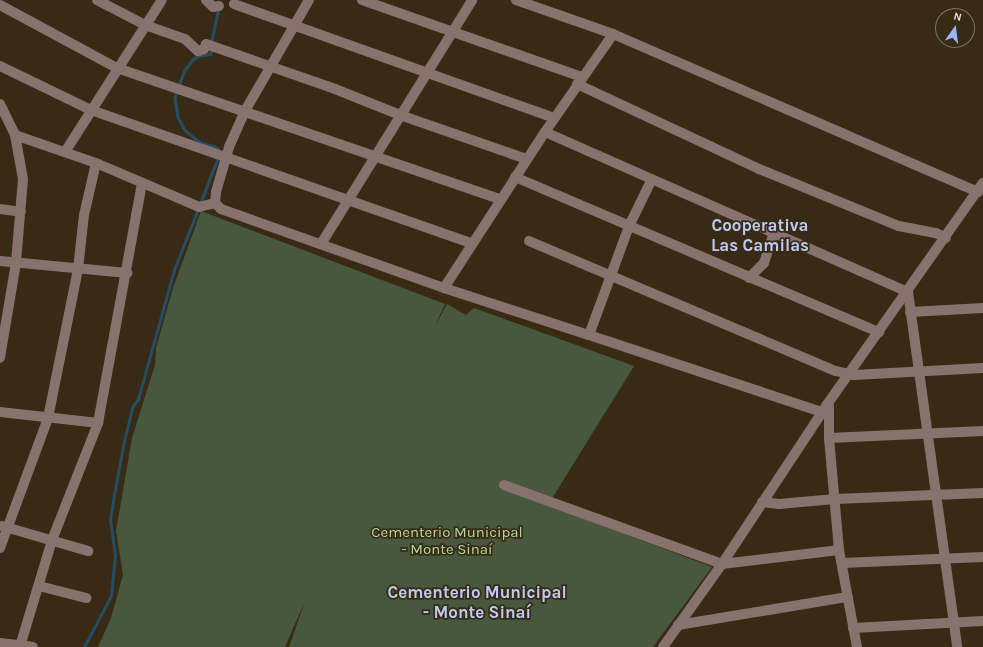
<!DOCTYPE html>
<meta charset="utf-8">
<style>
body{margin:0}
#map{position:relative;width:983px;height:647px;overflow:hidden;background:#392a15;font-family:Karla,sans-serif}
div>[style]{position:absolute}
.green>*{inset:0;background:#47583f}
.stream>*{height:2.5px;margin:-1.25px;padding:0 1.25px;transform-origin:1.25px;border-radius:1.25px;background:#234e65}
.minor>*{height:10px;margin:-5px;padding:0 5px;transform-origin:5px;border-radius:5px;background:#87726e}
span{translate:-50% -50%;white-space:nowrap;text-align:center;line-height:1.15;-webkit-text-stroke:3.5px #392a15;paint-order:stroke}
.park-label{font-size:15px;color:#b2da9e}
.quarter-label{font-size:17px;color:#baccf4;font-weight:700}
.north{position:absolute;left:935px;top:8px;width:40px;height:40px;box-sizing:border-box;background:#392a15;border:1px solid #7e7260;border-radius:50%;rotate:14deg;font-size:11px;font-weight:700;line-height:16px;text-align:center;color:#e6ddd0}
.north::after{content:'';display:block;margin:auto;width:14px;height:18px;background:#98b5fd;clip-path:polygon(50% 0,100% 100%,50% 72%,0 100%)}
</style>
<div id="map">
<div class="green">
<div style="clip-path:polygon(201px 211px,445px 304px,434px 328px,447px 304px,466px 315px,474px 308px,634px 366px,548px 505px,712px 567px,653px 647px,289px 647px,305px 601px,285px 647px,98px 647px,111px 618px,123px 575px,116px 531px,132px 438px,155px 365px,156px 348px,173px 288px)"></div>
</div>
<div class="stream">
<div style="left:211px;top:43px;width:35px;rotate:-78deg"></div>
<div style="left:178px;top:87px;width:17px;rotate:-69deg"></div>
<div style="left:184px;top:71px;width:14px;rotate:-54deg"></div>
<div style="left:192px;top:60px;width:7px;rotate:-34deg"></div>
<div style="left:198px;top:56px;width:12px;rotate:-9deg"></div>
<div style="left:210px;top:54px;width:5px;rotate:-68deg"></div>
<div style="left:177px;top:92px;width:6px;rotate:108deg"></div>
<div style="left:175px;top:98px;width:19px;rotate:81deg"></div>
<div style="left:178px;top:117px;width:15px;rotate:62deg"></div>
<div style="left:185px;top:130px;width:17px;rotate:40deg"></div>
<div style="left:198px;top:141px;width:21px;rotate:19deg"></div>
<div style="left:218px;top:148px;width:4px;rotate:90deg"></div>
<div style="left:200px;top:204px;width:50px;rotate:-69deg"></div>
<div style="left:138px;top:399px;width:134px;rotate:-74.4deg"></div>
<div style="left:174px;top:270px;width:66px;rotate:-68.5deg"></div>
<div style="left:84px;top:647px;width:58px;rotate:-62.1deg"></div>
<div style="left:111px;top:596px;width:41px;rotate:-84.4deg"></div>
<div style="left:115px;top:555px;width:35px;rotate:-98deg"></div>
<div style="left:110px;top:520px;width:25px;rotate:-81deg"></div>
<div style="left:114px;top:495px;width:55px;rotate:-79.5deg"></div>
<div style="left:124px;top:441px;width:36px;rotate:-76deg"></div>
<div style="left:133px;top:406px;width:10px;rotate:-53deg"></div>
</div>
<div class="minor">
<div style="left:97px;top:0;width:54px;rotate:27.5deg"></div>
<div style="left:145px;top:25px;width:42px;rotate:19.3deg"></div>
<div style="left:185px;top:39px;width:18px;rotate:43deg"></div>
<div style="left:198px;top:51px;width:6px;rotate:-18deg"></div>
<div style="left:204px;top:49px;width:5px;rotate:-68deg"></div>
<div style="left:206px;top:44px;width:137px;rotate:19.2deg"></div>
<div style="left:335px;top:89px;width:70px;rotate:21.8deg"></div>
<div style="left:400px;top:115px;width:133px;rotate:19.2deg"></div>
<div style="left:206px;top:0;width:10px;rotate:45deg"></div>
<div style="left:213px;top:7px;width:6px;rotate:-9deg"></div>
<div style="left:309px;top:0;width:128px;rotate:120deg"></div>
<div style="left:245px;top:111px;width:39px;rotate:114deg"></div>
<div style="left:229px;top:147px;width:47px;rotate:106.1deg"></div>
<div style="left:216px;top:192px;width:11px;rotate:95deg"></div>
<div style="left:215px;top:203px;width:8px;rotate:45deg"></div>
<div style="left:221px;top:209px;width:237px;rotate:19.5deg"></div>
<div style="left:444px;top:288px;width:152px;rotate:18deg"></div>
<div style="left:589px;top:335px;width:116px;rotate:-69.8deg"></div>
<div style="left:629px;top:226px;width:52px;rotate:-63.9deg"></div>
<div style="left:362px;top:0;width:233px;rotate:19.3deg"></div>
<div style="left:516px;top:0;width:103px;rotate:19.3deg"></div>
<div style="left:613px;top:34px;width:398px;rotate:23.4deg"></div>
<div style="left:234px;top:4px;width:340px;rotate:19.6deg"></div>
<div style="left:0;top:5px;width:133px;rotate:28.3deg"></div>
<div style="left:117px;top:68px;width:405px;rotate:18.9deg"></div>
<div style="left:0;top:66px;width:101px;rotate:25.8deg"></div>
<div style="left:91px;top:110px;width:403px;rotate:19.3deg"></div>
<div style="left:577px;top:84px;width:201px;rotate:25deg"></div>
<div style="left:759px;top:169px;width:151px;rotate:22.2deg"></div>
<div style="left:899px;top:226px;width:38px;rotate:11deg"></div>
<div style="left:936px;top:233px;width:11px;rotate:27deg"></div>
<div style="left:0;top:104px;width:34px;rotate:64deg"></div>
<div style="left:15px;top:135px;width:45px;rotate:79.7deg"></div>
<div style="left:23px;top:179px;width:84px;rotate:94.8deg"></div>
<div style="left:16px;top:263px;width:96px;rotate:99.6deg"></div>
<div style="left:545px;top:132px;width:397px;rotate:23.8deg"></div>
<div style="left:908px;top:292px;width:358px;rotate:82.1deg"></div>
<div style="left:15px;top:135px;width:86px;rotate:19.1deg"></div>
<div style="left:96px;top:163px;width:112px;rotate:23.1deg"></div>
<div style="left:199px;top:207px;width:16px;rotate:-14deg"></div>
<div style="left:65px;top:152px;width:180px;rotate:-57.5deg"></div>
<div style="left:515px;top:177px;width:396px;rotate:23.1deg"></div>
<div style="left:0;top:209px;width:21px;rotate:8deg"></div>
<div style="left:529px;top:241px;width:333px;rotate:23deg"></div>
<div style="left:836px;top:371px;width:18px;rotate:13deg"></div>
<div style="left:854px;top:375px;width:129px;rotate:-3.1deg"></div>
<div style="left:321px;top:244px;width:287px;rotate:-58.2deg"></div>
<div style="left:0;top:261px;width:128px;rotate:5.4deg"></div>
<div style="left:749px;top:278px;width:21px;rotate:-45deg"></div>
<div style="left:764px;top:263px;width:32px;rotate:-72deg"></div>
<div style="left:444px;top:288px;width:186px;rotate:-57.1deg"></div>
<div style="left:545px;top:132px;width:119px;rotate:-55.2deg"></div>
<div style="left:910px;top:312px;width:73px;rotate:-3.1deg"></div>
<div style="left:589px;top:335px;width:245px;rotate:18.3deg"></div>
<div style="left:826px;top:406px;width:3px;rotate:18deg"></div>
<div style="left:829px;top:407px;width:31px;rotate:90deg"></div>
<div style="left:829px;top:438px;width:112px;rotate:84.9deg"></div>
<div style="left:839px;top:550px;width:99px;rotate:79.5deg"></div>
<div style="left:0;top:412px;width:99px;rotate:6.4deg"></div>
<div style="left:829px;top:438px;width:154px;rotate:-2.6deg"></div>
<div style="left:504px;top:485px;width:232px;rotate:19.9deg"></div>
<div style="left:722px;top:564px;width:118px;rotate:-6.8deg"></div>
<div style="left:762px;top:502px;width:17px;rotate:7deg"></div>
<div style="left:779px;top:504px;width:56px;rotate:-5.1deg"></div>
<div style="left:835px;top:499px;width:148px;rotate:-2.3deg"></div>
<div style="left:2px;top:526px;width:90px;rotate:16.2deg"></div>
<div style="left:0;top:548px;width:139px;rotate:-69.7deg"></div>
<div style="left:48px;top:418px;width:152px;rotate:-78.6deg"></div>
<div style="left:78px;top:269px;width:54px;rotate:-83.7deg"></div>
<div style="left:84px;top:215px;width:53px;rotate:-77deg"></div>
<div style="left:842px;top:563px;width:141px;rotate:-2.4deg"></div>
<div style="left:39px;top:586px;width:49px;rotate:14.3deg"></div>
<div style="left:678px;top:625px;width:172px;rotate:-9.4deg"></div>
<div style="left:853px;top:628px;width:130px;rotate:-3.1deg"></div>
<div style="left:0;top:643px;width:18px;rotate:6deg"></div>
<div style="left:18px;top:645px;width:4px;rotate:-34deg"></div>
<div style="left:21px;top:643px;width:108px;rotate:-73.2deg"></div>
<div style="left:52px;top:540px;width:126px;rotate:-68.5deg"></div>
<div style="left:98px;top:423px;width:243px;rotate:-79.6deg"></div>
<div style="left:20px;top:645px;width:13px;rotate:9deg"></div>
<div style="left:663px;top:647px;width:102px;rotate:-54.6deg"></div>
<div style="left:722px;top:564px;width:189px;rotate:-56.6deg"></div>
<div style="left:826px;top:406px;width:273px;rotate:-54.9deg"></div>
</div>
<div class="park-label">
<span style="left:447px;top:541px">Cementerio Municipal<br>- Monte Sinaí</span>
</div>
<div class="quarter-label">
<span style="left:760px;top:236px">Cooperativa<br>Las Camilas</span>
<span style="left:477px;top:603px">Cementerio Municipal<br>- Monte Sinaí</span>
</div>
<div class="north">N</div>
</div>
